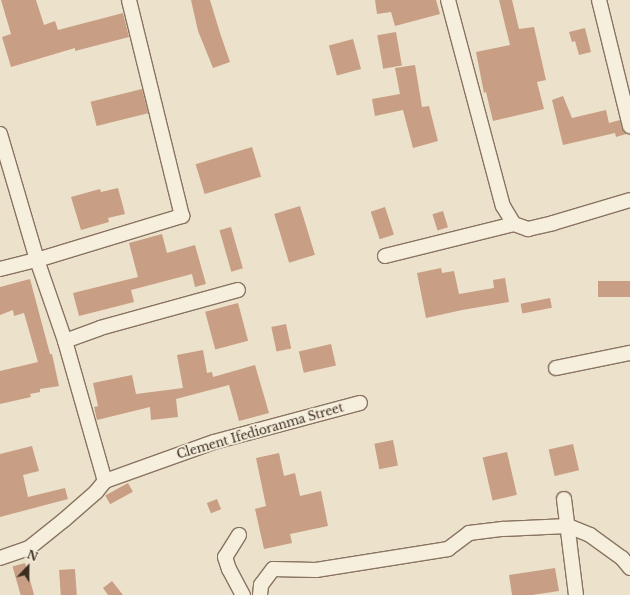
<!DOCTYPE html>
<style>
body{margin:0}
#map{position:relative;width:630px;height:595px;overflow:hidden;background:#ece1cb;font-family:"Libre Baskerville",serif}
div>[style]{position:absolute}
.building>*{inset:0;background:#c89e84;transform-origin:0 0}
.roads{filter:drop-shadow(1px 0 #897460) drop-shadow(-1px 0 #897460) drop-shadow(0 1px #897460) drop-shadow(0 -1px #897460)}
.minor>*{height:14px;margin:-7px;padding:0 7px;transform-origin:7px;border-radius:7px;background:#f7efde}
span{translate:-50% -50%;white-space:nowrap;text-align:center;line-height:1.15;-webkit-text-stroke:3.5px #f4ecda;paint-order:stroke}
.street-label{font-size:12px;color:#3a2d22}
.north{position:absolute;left:8px;top:547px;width:40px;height:40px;-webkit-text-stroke:3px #f4ecda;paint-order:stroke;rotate:22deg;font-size:11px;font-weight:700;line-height:16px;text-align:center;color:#3a2d22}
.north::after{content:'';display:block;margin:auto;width:14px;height:18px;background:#3a2d22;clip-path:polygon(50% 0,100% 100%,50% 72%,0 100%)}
</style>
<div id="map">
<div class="building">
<div style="clip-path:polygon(1px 0,36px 0,44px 25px,55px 21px,58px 30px,123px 13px,129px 37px,75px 51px,75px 48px,11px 67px,2px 37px,11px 34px)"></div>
<div style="clip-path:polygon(191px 0,210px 0,220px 33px,230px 62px,213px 68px,198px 31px)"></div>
<div style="clip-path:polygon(375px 0,436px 0,440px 14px,395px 26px,391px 12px,377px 14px)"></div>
<div style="clip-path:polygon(499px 0,512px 0,519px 29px,534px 27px,546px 80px,537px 82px,544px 109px,493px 121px,486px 92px,484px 93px,476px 52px,510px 45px)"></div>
<div style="clip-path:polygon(585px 28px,591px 52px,579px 55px,575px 41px,572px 42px,569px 32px)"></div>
<div style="left:396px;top:32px;width:34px;height:19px;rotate:80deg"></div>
<div style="left:353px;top:39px;width:31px;height:25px;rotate:75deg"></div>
<div style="clip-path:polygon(415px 65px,422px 107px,429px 106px,438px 141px,413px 148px,403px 110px,375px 116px,372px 99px,400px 94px,395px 68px)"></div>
<div style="left:142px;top:89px;width:25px;height:53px;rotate:76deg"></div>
<div style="clip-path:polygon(563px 96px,572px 118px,606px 110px,609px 123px,620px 120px,622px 128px,626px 134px,616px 137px,615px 133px,563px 145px,552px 100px)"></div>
<div style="left:252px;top:147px;width:31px;height:59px;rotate:73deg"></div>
<div style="clip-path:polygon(118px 188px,125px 214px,108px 218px,109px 222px,81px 230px,71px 197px,100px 189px,101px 192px)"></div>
<div style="left:300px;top:206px;width:51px;height:27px;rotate:73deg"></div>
<div style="left:385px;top:207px;width:29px;height:15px;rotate:72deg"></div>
<div style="left:443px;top:211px;width:17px;height:11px;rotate:73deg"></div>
<div style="left:231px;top:227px;width:43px;height:12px;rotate:74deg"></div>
<div style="clip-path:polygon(162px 234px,167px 253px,195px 245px,206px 284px,195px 287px,192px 274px,131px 290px,134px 302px,79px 316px,73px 293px,138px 277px,129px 243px)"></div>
<div style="clip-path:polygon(441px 268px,442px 273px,454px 271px,459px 294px,494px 288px,493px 280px,505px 278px,509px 302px,462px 310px,426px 318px,417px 273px)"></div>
<div style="clip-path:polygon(30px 279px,50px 354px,52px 354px,59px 386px,40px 389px,40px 392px,30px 394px,31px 397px,0 404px,0 371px,38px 362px,24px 313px,14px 316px,13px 310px,0 315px,0 287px)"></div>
<div style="left:630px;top:281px;width:16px;height:32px;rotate:90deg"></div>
<div style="left:550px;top:298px;width:10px;height:30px;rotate:79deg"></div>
<div style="left:238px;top:303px;width:39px;height:34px;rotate:75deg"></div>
<div style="left:286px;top:324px;width:25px;height:15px;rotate:78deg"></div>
<div style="left:331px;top:344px;width:22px;height:33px;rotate:77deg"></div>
<div style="clip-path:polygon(203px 350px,207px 373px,212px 372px,213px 377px,255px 365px,269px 413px,239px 421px,229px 385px,176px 399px,178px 417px,151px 420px,150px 407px,97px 420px,94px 407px,98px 406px,93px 383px,132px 375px,136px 394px,183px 388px,177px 355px)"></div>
<div style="left:393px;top:440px;width:26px;height:19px;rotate:79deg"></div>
<div style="left:573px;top:444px;width:27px;height:25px;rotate:77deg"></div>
<div style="clip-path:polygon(32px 446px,39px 471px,23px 475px,28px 497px,65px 488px,68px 499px,0 517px,0 454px)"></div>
<div style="left:507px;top:452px;width:44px;height:25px;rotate:77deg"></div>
<div style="clip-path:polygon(279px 453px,284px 476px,295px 473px,300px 496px,321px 491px,328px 526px,290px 534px,292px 543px,264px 549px,255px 509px,266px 506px,256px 458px)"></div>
<div style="left:128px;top:483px;width:10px;height:26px;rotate:61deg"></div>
<div style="left:217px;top:499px;width:11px;height:11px;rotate:68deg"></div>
<div style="left:25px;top:563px;width:33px;height:13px;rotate:74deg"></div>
<div style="clip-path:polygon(555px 568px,559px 591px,532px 595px,512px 595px,509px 575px)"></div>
<div style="left:75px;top:569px;width:26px;height:16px;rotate:86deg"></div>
<div style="clip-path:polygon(112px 581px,123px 595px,108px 595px,103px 588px)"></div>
</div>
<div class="roads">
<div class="minor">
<div style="left:448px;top:0;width:213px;rotate:75.1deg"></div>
<div style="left:503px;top:206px;width:21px;rotate:59deg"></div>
<div style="left:514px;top:224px;width:15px;rotate:20deg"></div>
<div style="left:528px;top:229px;width:26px;rotate:-13deg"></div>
<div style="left:553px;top:223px;width:80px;rotate:-16.6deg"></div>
<div style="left:599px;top:0;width:130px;rotate:76.2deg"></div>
<div style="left:0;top:134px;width:131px;rotate:73.6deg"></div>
<div style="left:37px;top:260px;width:86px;rotate:70.9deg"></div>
<div style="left:65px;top:341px;width:146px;rotate:74.1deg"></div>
<div style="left:385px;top:256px;width:133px;rotate:-13.9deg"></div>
<div style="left:0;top:269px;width:38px;rotate:-14deg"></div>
<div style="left:37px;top:260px;width:152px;rotate:-16.9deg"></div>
<div style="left:182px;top:216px;width:222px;rotate:-103.8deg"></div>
<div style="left:65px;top:341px;width:37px;rotate:-20deg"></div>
<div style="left:100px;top:328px;width:143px;rotate:-15.4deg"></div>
<div style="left:556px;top:368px;width:76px;rotate:-11.5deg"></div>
<div style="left:564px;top:499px;width:97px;rotate:82.9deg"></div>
<div style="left:239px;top:535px;width:26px;rotate:122deg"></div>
<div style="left:225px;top:557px;width:13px;rotate:72deg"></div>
<div style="left:229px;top:569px;width:30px;rotate:62deg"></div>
<div style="left:0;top:558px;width:31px;rotate:-19deg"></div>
<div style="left:29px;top:548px;width:45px;rotate:-38.7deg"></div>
<div style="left:64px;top:520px;width:43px;rotate:-41.2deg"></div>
<div style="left:96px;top:492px;width:14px;rotate:-51deg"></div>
<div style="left:105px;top:481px;width:116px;rotate:-19.7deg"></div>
<div style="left:214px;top:442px;width:151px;rotate:-15deg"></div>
<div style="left:260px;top:595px;width:10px;rotate:-84deg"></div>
<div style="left:261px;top:585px;width:20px;rotate:-53deg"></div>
<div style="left:273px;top:569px;width:43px;rotate:1.3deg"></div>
<div style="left:316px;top:570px;width:134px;rotate:-9deg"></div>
<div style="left:448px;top:549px;width:26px;rotate:-37deg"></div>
<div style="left:469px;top:533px;width:34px;rotate:-7deg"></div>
<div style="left:503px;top:529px;width:65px;rotate:-2.6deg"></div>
<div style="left:568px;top:526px;width:24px;rotate:22deg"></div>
<div style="left:590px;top:535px;width:39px;rotate:36deg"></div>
<div style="left:622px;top:558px;width:13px;rotate:51deg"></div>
</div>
</div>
<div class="street-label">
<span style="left:260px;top:431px;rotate:-16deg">Clement Ifedioranma Street</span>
</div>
<div class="north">N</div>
</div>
